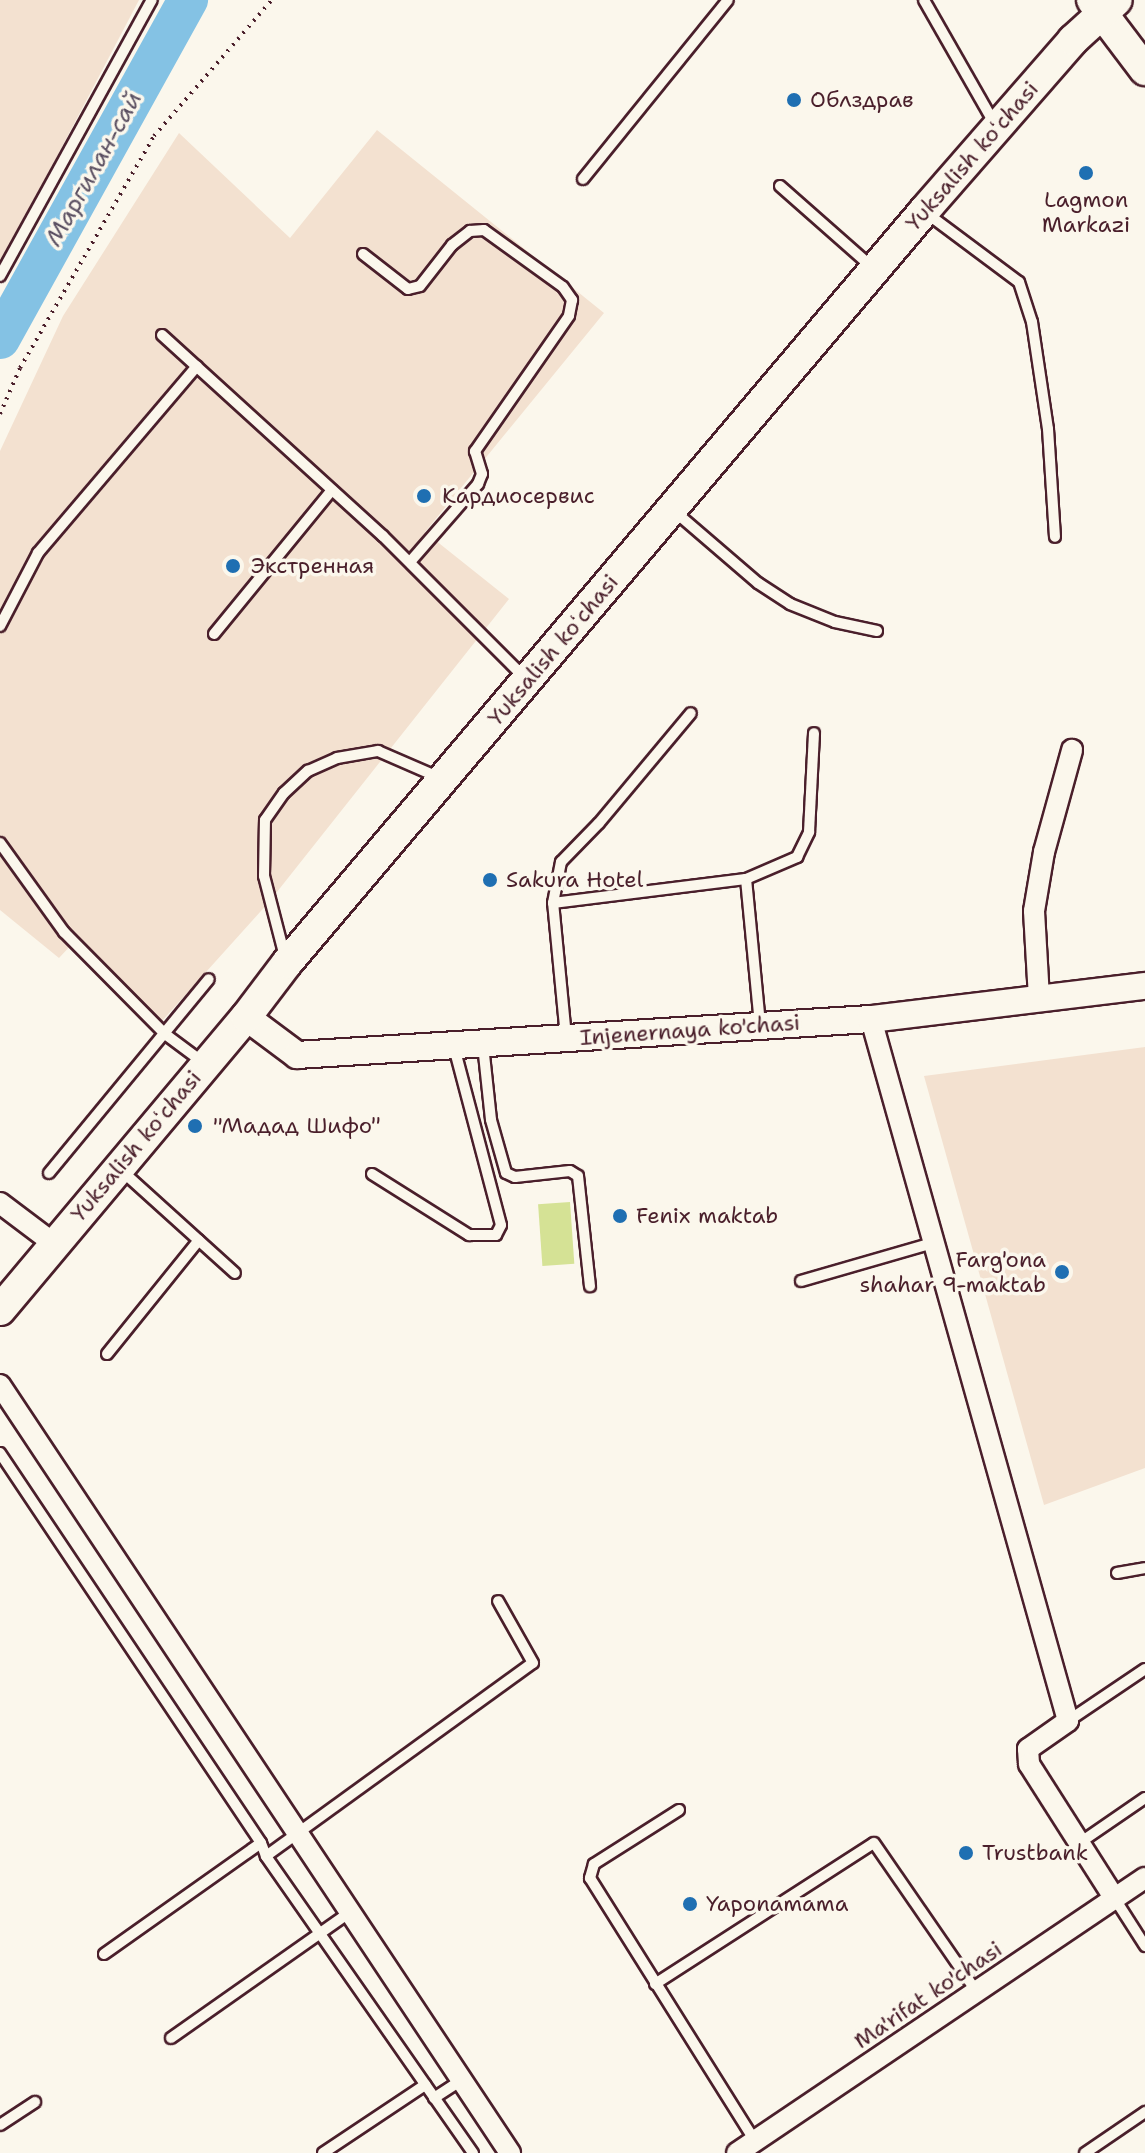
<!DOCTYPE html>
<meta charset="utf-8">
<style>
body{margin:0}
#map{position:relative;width:1145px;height:2153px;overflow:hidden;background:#fbf7ec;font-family:"Shantell Sans",sans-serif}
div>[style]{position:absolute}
.built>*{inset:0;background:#f3e1d0}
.green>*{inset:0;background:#d5e295;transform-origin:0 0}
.river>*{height:40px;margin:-20px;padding:0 20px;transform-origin:20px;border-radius:20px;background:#84c2e4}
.path>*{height:4px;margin-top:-2px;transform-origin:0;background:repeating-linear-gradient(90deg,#4a1f2b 0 2px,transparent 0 8px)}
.roads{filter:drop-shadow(2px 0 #4a1f2b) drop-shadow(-2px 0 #4a1f2b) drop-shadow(0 2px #4a1f2b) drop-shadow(0 -2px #4a1f2b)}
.service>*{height:10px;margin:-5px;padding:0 5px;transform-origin:5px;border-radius:5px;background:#fbf7ec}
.minor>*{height:20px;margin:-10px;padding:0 10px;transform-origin:10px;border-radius:10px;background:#fbf7ec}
.tertiary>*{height:26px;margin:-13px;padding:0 13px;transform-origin:13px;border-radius:13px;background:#fbf7ec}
.secondary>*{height:30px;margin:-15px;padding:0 15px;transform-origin:15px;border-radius:15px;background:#fbf7ec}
.dots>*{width:22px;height:22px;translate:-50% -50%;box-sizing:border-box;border:4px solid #fbf7ec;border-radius:50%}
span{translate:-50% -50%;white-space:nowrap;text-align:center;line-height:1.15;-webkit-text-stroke:7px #fbf7ec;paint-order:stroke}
.poi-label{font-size:22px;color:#4a1f2b}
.left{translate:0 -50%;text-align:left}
.right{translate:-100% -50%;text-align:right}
.street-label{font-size:22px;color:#4a1f2b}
.water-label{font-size:24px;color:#5b5062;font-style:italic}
</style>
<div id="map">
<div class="built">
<div style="clip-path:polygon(0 0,139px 0,0 265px)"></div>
<div style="clip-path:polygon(377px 130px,604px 313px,425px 532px,509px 599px,269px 902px,161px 1022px,73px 943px,59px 958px,0 910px,0 451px,63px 316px,179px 133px,290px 238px)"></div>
<div style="clip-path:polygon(1145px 1047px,1145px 1468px,1044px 1505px,924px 1076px)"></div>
</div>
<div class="green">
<div style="left:570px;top:1202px;width:62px;height:32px;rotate:86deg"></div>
</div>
<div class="river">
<div style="left:0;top:339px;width:388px;rotate:-61deg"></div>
</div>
<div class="path">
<div style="left:0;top:414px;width:50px;rotate:-66.5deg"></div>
<div style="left:20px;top:368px;width:268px;rotate:-60deg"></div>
<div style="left:154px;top:136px;width:180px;rotate:-49.1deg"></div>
</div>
<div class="roads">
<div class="service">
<div style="left:924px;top:0;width:145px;rotate:60.3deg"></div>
<div style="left:583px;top:179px;width:230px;rotate:-51deg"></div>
<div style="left:780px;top:186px;width:124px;rotate:41.4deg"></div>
<div style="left:925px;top:212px;width:117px;rotate:36.7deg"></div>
<div style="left:1019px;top:282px;width:42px;rotate:72deg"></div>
<div style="left:1032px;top:322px;width:108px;rotate:81.5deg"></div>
<div style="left:1048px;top:429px;width:108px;rotate:86.3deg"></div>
<div style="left:363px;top:254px;width:57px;rotate:37.9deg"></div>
<div style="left:408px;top:289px;width:12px;rotate:-14deg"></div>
<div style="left:420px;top:286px;width:52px;rotate:-52deg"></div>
<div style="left:452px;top:245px;width:23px;rotate:-38deg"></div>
<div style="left:470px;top:231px;width:14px;rotate:-4deg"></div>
<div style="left:484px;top:230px;width:97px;rotate:35.8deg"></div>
<div style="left:563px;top:287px;width:16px;rotate:55deg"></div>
<div style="left:572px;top:300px;width:16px;rotate:101deg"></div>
<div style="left:569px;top:316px;width:165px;rotate:124.8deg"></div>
<div style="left:475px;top:451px;width:24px;rotate:73deg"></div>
<div style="left:482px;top:474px;width:11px;rotate:112deg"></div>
<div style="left:478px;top:484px;width:103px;rotate:131.1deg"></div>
<div style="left:0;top:276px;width:315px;rotate:-61.2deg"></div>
<div style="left:162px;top:335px;width:299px;rotate:42.3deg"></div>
<div style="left:383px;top:536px;width:202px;rotate:45deg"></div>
<div style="left:673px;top:510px;width:112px;rotate:40.7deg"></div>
<div style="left:758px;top:583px;width:38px;rotate:33deg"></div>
<div style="left:790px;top:604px;width:48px;rotate:21.8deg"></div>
<div style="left:835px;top:622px;width:43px;rotate:12.1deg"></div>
<div style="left:0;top:626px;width:82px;rotate:-62.5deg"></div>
<div style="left:38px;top:553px;width:245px;rotate:-49.6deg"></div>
<div style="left:214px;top:634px;width:186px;rotate:-50.7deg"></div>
<div style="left:0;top:843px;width:110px;rotate:54.3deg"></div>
<div style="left:64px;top:932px;width:144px;rotate:45.3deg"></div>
<div style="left:165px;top:1034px;width:49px;rotate:36.6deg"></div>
<div style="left:746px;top:879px;width:146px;rotate:84.5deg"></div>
<div style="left:553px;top:903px;width:194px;rotate:-7.1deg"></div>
<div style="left:746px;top:879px;width:56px;rotate:-23.3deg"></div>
<div style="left:797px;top:857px;width:28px;rotate:-64deg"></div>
<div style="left:809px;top:832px;width:99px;rotate:-87.1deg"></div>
<div style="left:285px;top:957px;width:84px;rotate:-104.5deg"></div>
<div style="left:264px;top:876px;width:56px;rotate:-89deg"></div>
<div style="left:265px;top:820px;width:33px;rotate:-55deg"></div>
<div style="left:284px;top:793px;width:33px;rotate:-43deg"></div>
<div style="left:308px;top:771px;width:32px;rotate:-24deg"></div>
<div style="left:337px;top:758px;width:42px;rotate:-9.7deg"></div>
<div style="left:378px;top:751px;width:65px;rotate:23.4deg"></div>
<div style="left:566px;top:1037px;width:135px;rotate:-95.5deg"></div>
<div style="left:553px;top:903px;width:42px;rotate:-79deg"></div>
<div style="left:561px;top:862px;width:54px;rotate:-45.7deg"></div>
<div style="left:599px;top:823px;width:143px;rotate:-50.1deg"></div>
<div style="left:483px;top:1045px;width:75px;rotate:83.9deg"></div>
<div style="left:491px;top:1120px;width:55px;rotate:74.2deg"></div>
<div style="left:506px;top:1173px;width:10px;rotate:24deg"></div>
<div style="left:515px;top:1177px;width:55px;rotate:-6.2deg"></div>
<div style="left:570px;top:1171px;width:9px;rotate:32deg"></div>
<div style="left:578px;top:1176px;width:111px;rotate:83.8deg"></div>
<div style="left:122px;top:1171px;width:152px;rotate:42.1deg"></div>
<div style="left:49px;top:1173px;width:251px;rotate:-50.5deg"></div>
<div style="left:372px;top:1174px;width:115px;rotate:32.2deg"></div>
<div style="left:469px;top:1235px;width:27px"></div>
<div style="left:496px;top:1235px;width:11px;rotate:-63deg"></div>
<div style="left:501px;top:1225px;width:184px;rotate:-104.8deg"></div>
<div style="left:801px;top:1281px;width:137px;rotate:-16.1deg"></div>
<div style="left:107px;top:1354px;width:146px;rotate:-51.1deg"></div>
<div style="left:0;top:1453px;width:469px;rotate:56.2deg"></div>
<div style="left:261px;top:1843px;width:14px;rotate:69deg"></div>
<div style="left:1117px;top:1573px;width:28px;rotate:-10deg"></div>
<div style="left:1068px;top:1721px;width:93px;rotate:-34deg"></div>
<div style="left:679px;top:1810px;width:101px;rotate:147.6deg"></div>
<div style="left:594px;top:1864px;width:15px;rotate:106deg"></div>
<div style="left:590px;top:1878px;width:310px;rotate:57.9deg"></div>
<div style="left:1078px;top:1844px;width:81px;rotate:-34.5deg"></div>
<div style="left:1115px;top:1899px;width:56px;rotate:57.4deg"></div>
<div style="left:104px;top:1954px;width:192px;rotate:-35.3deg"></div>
<div style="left:655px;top:1984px;width:260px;rotate:-32.8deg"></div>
<div style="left:874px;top:1843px;width:180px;rotate:55.4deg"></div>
<div style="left:171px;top:2038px;width:219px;rotate:-35.1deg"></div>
<div style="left:434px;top:2098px;width:33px;rotate:-33deg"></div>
<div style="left:0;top:2125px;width:42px;rotate:-33.3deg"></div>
<div style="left:323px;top:2153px;width:123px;rotate:-33.7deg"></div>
<div style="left:473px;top:2153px;width:362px;rotate:-124.9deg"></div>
<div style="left:266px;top:1856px;width:329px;rotate:-35.9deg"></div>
<div style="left:533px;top:1663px;width:71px;rotate:-119.4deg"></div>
<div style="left:1085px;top:2153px;width:73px;rotate:-34.3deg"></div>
</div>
<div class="minor">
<div style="left:1039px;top:998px;width:87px;rotate:-93.3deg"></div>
<div style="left:1034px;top:911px;width:60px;rotate:-80.4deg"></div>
<div style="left:1044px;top:852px;width:106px;rotate:-74.6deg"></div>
<div style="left:871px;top:1019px;width:729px;rotate:74.32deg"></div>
<div style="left:1068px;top:1721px;width:49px;rotate:145deg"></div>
<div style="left:1028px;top:1749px;width:15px;rotate:86deg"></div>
<div style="left:1029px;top:1764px;width:160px;rotate:57.5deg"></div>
<div style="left:0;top:1203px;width:66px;rotate:37deg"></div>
<div style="left:0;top:1385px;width:922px;rotate:56.41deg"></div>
<div style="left:737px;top:2153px;width:492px;rotate:-34deg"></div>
</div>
<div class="tertiary">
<div style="left:246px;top:1017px;width:64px;rotate:36.7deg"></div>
<div style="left:297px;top:1055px;width:575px;rotate:-3.59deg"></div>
<div style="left:871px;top:1019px;width:276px;rotate:-6.9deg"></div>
</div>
<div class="secondary">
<div style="left:1092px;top:0;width:88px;rotate:52.9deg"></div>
<div style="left:0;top:1310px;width:383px;rotate:-50deg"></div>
<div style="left:246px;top:1017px;width:68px;rotate:-52.8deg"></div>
<div style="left:287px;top:963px;width:986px;rotate:-49.73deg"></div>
<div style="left:924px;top:211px;width:227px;rotate:-48.9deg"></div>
<div style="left:1073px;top:40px;width:59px;rotate:-42.3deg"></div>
</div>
</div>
<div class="dots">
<div style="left:794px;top:100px;background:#1f6fb2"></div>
<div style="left:1086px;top:173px;background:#1f6fb2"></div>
<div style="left:424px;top:496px;background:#1f6fb2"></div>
<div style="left:233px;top:566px;background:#1f6fb2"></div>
<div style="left:490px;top:880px;background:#1f6fb2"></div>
<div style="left:195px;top:1126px;background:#1f6fb2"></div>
<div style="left:620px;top:1216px;background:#1f6fb2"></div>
<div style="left:1062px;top:1272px;background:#1f6fb2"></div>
<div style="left:966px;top:1853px;background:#1f6fb2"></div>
<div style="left:690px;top:1904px;background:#1f6fb2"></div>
</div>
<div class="poi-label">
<span class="left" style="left:810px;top:100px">Облздрав</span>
<span style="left:1086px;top:212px">Lagmon<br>Markazi</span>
<span class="left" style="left:442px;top:496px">Кардиосервис</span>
<span class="left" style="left:251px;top:566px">Экстренная</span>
<span class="left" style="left:506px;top:880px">Sakura Hotel</span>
<span class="left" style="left:213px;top:1126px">"Мадад Шифо"</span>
<span class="left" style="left:636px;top:1216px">Fenix maktab</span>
<span class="right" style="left:1046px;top:1272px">Farg'ona<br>shahar 9-maktab</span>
<span class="left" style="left:982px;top:1853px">Trustbank</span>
<span class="left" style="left:706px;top:1904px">Yaponamama</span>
</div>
<div class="street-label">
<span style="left:972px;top:156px;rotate:-49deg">Yuksalish koʻchasi</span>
<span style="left:553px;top:650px;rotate:-50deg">Yuksalish koʻchasi</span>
<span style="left:690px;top:1030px;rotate:-4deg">Injenernaya ko'chasi</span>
<span style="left:136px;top:1146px;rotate:-50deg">Yuksalish koʻchasi</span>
<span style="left:928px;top:1995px;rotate:-34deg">Ma'rifat ko'chasi</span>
</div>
<div class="water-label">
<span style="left:94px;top:169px;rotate:-61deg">Маргилан-сай</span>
</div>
</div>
